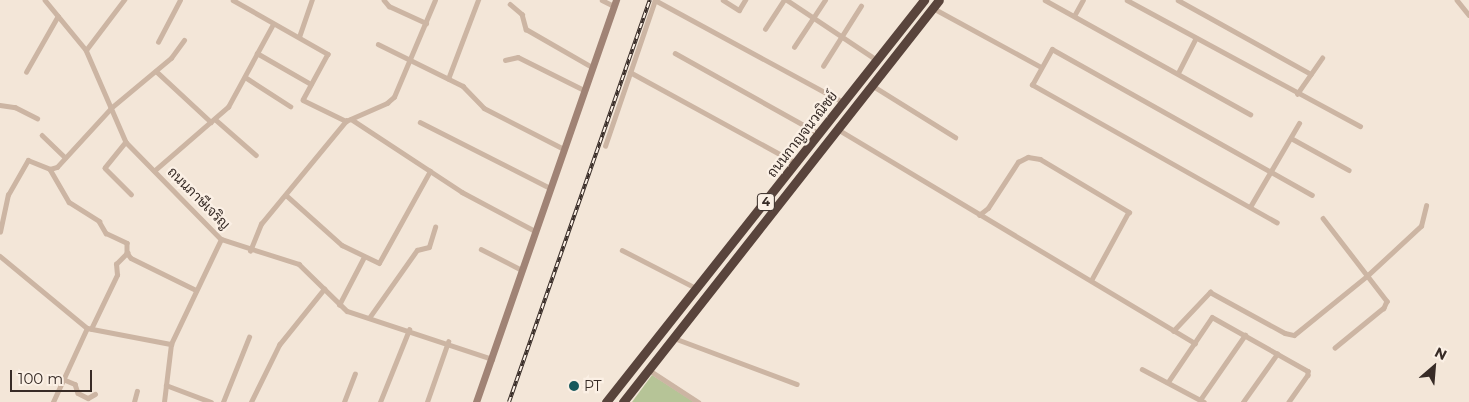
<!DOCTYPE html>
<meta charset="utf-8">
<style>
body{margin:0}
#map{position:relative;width:1469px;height:402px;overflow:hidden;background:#f3e6d8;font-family:Montserrat,Sarabun,sans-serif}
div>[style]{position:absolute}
.green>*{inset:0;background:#b6c497}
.street>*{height:4.5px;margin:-2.25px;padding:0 2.25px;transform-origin:2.25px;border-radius:2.25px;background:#ccb5a3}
.secondary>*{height:7px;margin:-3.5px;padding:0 3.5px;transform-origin:3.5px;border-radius:3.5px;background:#a08375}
.highway>*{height:9px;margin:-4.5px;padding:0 4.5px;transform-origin:4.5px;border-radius:4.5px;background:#59443c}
.rail>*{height:4px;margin-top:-2px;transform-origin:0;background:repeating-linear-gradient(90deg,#fbf0e5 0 5.5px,#372b26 0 11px);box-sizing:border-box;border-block:1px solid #372b26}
.dots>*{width:14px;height:14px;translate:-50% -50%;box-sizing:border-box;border:2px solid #fbf0e5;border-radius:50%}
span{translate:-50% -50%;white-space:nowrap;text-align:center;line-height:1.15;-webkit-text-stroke:4.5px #fbf0e5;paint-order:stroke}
.shield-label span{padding:1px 4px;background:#fbf0e5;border:1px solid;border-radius:4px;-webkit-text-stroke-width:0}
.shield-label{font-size:12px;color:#372b26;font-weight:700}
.street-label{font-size:14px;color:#372b26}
.poi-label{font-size:14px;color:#372b26}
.left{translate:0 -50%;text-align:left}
.north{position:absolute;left:1409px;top:342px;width:50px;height:50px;-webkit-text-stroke:4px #fbf0e5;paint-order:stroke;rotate:27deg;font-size:14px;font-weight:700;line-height:20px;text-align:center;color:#372b26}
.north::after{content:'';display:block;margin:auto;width:18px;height:22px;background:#372b26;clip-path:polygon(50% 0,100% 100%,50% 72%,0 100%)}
.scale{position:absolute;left:10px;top:370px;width:82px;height:22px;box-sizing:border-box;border:2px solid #372b26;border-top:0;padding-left:6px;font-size:15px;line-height:18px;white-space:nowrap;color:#372b26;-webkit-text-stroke:4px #fbf0e5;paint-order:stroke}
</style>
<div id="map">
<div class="green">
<div style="clip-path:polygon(652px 375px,694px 402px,632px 402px)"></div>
</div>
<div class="street">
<div style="left:45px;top:0;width:65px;rotate:50.6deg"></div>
<div style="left:86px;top:50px;width:100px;rotate:66.5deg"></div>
<div style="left:126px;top:142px;width:136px;rotate:45.6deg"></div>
<div style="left:221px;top:239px;width:82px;rotate:17.8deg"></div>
<div style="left:299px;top:264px;width:67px;rotate:44.4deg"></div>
<div style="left:347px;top:311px;width:153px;rotate:18.3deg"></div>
<div style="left:233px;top:0;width:109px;rotate:29.6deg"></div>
<div style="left:328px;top:54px;width:52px;rotate:118.5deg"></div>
<div style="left:303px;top:100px;width:48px;rotate:26deg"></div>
<div style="left:384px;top:0;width:8px;rotate:50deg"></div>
<div style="left:389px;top:6px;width:41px;rotate:24.7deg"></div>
<div style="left:602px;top:0;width:13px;rotate:27deg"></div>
<div style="left:723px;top:0;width:19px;rotate:32deg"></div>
<div style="left:739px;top:10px;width:12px;rotate:-59deg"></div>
<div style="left:787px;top:0;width:108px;rotate:33.7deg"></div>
<div style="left:1045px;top:0;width:235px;rotate:29.1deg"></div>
<div style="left:1127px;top:0;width:265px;rotate:28.4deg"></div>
<div style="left:1178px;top:0;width:152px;rotate:29.1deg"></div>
<div style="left:1457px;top:0;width:19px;rotate:51deg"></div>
<div style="left:510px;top:4px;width:16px;rotate:40deg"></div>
<div style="left:522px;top:14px;width:16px;rotate:75deg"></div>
<div style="left:526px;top:29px;width:76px;rotate:29.9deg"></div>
<div style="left:933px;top:8px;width:123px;rotate:28.6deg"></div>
<div style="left:1074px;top:16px;width:18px;rotate:-61deg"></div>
<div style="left:765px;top:29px;width:35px;rotate:-57deg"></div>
<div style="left:299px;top:37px;width:39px;rotate:-71deg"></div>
<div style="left:158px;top:42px;width:47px;rotate:-62.4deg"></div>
<div style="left:378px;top:44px;width:95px;rotate:26.3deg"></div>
<div style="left:463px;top:86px;width:30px;rotate:46deg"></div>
<div style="left:484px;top:108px;width:90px;rotate:27.1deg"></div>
<div style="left:794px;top:47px;width:56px;rotate:-56.6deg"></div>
<div style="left:86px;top:50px;width:63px;rotate:-52.8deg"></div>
<div style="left:257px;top:53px;width:62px;rotate:29.9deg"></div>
<div style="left:675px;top:53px;width:164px;rotate:29.2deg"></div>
<div style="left:505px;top:60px;width:13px;rotate:-13deg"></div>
<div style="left:518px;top:57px;width:74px;rotate:26.6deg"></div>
<div style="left:823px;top:66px;width:71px;rotate:-57.7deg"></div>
<div style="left:156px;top:71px;width:75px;rotate:42.8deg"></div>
<div style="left:26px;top:72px;width:64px;rotate:-60.3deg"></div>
<div style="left:630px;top:72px;width:189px;rotate:28.7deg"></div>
<div style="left:1178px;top:73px;width:39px;rotate:-63deg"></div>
<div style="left:245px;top:77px;width:54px;rotate:32.8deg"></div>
<div style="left:448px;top:79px;width:85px;rotate:-69.2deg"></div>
<div style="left:873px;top:86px;width:97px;rotate:31.9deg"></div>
<div style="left:1297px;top:94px;width:44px;rotate:-55.2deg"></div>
<div style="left:0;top:105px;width:15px;rotate:8deg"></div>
<div style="left:15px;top:107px;width:25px;rotate:27deg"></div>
<div style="left:351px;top:119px;width:133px;rotate:33.3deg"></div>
<div style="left:462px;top:192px;width:83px;rotate:28.1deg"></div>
<div style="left:216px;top:120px;width:53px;rotate:41.2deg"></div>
<div style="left:420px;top:122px;width:146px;rotate:26.9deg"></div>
<div style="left:839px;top:130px;width:415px;rotate:30.9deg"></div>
<div style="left:42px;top:135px;width:32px;rotate:44deg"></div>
<div style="left:1291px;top:138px;width:66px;rotate:28.9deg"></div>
<div style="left:126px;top:142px;width:33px;rotate:129deg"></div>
<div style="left:105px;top:168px;width:37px;rotate:45deg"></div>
<div style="left:605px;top:146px;width:154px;rotate:-71.1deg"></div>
<div style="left:655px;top:0;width:214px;rotate:28.5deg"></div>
<div style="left:50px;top:169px;width:38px;rotate:60deg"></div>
<div style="left:69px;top:202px;width:36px;rotate:32deg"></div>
<div style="left:99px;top:221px;width:14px;rotate:60deg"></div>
<div style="left:106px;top:233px;width:23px;rotate:25deg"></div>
<div style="left:127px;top:243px;width:10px;rotate:90deg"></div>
<div style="left:127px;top:253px;width:6px;rotate:51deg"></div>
<div style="left:131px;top:258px;width:72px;rotate:26.2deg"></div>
<div style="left:154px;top:171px;width:98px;rotate:-40.9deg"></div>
<div style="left:228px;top:107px;width:94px;rotate:-61.5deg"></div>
<div style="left:286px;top:195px;width:75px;rotate:41.8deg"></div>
<div style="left:342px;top:245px;width:41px;rotate:25.9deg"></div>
<div style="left:379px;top:263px;width:105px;rotate:-61deg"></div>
<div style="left:1250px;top:207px;width:97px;rotate:-59.7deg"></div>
<div style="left:979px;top:215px;width:11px;rotate:-38deg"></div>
<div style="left:988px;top:208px;width:55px;rotate:-56.9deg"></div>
<div style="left:1018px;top:162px;width:11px;rotate:-27deg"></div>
<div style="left:1028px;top:157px;width:12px;rotate:9deg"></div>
<div style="left:1040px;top:159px;width:104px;rotate:30.8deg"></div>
<div style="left:1129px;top:212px;width:77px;rotate:118.6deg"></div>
<div style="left:1323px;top:218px;width:105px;rotate:52.4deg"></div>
<div style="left:1387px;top:301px;width:8px;rotate:113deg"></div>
<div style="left:1384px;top:308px;width:63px;rotate:140.8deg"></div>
<div style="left:1277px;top:223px;width:281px;rotate:-150.6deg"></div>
<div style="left:1032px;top:85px;width:41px;rotate:-60.9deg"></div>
<div style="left:1052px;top:49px;width:298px;rotate:29.3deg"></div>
<div style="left:0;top:232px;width:38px;rotate:-78deg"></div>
<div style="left:8px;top:195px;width:40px;rotate:-60.3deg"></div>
<div style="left:28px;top:160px;width:24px;rotate:22deg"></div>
<div style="left:50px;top:169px;width:7px;rotate:-16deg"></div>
<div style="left:57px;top:167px;width:80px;rotate:-47.5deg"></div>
<div style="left:111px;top:108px;width:78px;rotate:-39.8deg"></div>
<div style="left:171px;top:58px;width:22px;rotate:-54deg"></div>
<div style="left:481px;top:249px;width:46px;rotate:27.1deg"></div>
<div style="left:622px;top:250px;width:83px;rotate:27.2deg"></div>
<div style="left:250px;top:251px;width:29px;rotate:-68deg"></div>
<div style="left:261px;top:224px;width:134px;rotate:-50.5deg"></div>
<div style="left:346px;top:121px;width:45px;rotate:-23.7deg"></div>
<div style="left:387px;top:103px;width:9px;rotate:-41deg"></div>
<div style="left:394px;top:97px;width:105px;rotate:-67.1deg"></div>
<div style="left:0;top:256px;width:113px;rotate:39.6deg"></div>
<div style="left:87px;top:328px;width:86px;rotate:10.8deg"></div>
<div style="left:339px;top:305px;width:54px;rotate:-62.5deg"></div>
<div style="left:369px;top:318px;width:83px;rotate:-54.8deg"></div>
<div style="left:417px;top:250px;width:12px;rotate:-14deg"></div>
<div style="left:429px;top:247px;width:21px;rotate:-73deg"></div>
<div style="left:91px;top:329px;width:60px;rotate:-64.3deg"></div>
<div style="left:117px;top:275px;width:11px;rotate:-95deg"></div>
<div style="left:116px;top:264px;width:16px;rotate:-45deg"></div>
<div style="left:1173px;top:331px;width:54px;rotate:-46.5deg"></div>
<div style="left:1210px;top:292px;width:85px;rotate:28.7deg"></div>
<div style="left:1285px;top:333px;width:9px;rotate:13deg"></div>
<div style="left:1294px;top:335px;width:95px;rotate:-39deg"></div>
<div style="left:1368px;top:275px;width:72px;rotate:-42.8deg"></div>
<div style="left:1421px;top:226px;width:21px;rotate:-76deg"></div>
<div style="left:674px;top:338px;width:131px;rotate:20.5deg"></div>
<div style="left:1142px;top:369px;width:70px;rotate:28deg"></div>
<div style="left:649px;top:370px;width:59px;rotate:33.1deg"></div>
<div style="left:63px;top:379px;width:13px;rotate:23deg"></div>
<div style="left:75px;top:384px;width:9px;rotate:72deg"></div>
<div style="left:78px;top:393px;width:11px;rotate:27deg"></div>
<div style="left:88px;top:398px;width:8px;rotate:-30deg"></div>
<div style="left:1168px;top:382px;width:78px;rotate:-55.9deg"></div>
<div style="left:1212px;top:317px;width:110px;rotate:29.4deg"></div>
<div style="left:1308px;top:371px;width:4px;rotate:90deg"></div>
<div style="left:1308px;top:375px;width:33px;rotate:125deg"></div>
<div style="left:166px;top:385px;width:48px;rotate:20.7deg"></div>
<div style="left:1200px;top:400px;width:79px;rotate:-55.3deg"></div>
<div style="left:53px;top:402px;width:81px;rotate:-65.3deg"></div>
<div style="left:134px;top:402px;width:11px;rotate:-75deg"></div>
<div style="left:164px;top:402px;width:58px;rotate:-83.1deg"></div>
<div style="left:171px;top:344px;width:116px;rotate:-64.5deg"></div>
<div style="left:223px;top:402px;width:70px;rotate:-68.2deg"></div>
<div style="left:251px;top:402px;width:64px;rotate:-63.8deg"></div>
<div style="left:279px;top:345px;width:72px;rotate:-51.2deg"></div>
<div style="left:344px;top:402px;width:30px;rotate:-69deg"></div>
<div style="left:380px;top:402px;width:78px;rotate:-68.1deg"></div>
<div style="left:427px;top:402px;width:64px;rotate:-70.7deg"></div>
<div style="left:1243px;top:402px;width:59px;rotate:-54.7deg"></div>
</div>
<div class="secondary">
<div style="left:476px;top:402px;width:426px;rotate:-70.8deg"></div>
</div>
<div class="highway">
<div style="left:606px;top:402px;width:513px;rotate:-51.65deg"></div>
<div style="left:623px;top:402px;width:511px;rotate:-51.83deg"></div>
</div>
<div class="rail">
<div style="left:509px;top:402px;width:426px;rotate:-70.7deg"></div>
</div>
<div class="dots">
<div style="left:574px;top:386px;background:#18595c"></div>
</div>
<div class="shield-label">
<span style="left:766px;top:202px">4</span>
</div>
<div class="street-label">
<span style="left:802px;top:134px;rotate:-52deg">ถนนกาญจนวณิชย์</span>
<span style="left:199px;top:198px;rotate:45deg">ถนนภาษีเจริญ</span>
</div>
<div class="poi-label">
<span class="left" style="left:584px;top:386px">PT</span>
</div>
<div class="north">N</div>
<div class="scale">100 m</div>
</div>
